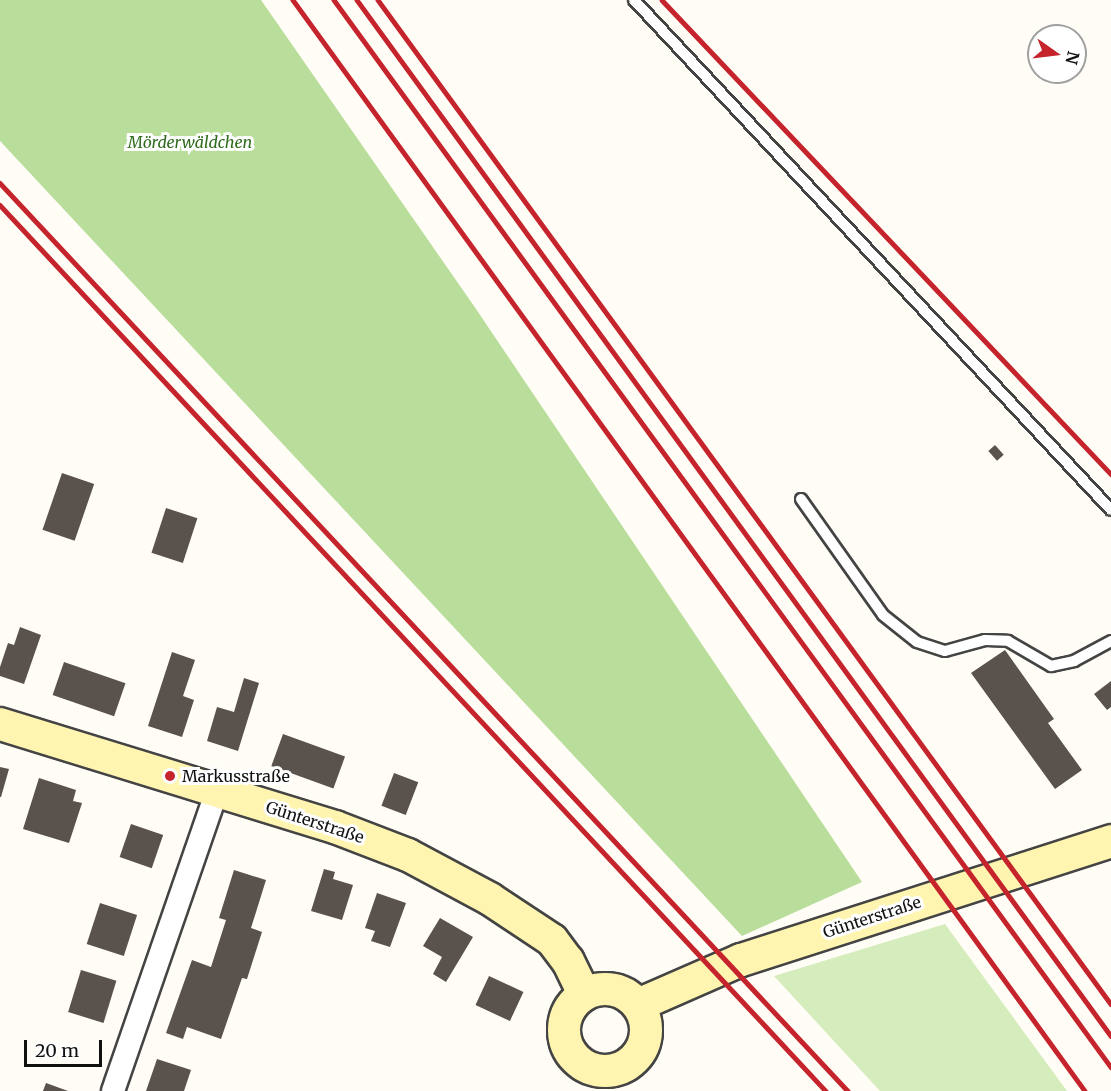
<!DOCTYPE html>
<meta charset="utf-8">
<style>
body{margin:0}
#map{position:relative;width:1111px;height:1091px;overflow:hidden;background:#fffdf5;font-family:Merriweather,serif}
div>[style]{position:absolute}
.green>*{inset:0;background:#d5ecbc}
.forest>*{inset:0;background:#b9dd9b}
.building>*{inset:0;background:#5a524d;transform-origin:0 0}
.roads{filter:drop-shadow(2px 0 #444) drop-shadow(-2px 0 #444) drop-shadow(0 2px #444) drop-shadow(0 -2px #444)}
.lane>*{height:10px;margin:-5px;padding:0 5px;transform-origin:5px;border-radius:5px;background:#fff}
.street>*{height:22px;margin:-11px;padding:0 11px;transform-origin:11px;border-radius:11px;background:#fff}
.secondary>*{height:32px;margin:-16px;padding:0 16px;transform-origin:16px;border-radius:16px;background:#fff5b0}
.secondary>.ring{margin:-16px;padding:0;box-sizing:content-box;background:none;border:32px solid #fff5b0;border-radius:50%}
.rail>*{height:4.5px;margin:-2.25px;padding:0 2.25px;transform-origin:2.25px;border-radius:2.25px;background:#c6242d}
.dots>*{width:16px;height:16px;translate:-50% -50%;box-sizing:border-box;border:3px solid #fff;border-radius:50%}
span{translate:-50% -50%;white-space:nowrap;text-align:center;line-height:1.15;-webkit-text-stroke:6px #fff;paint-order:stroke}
.park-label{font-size:16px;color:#2f6c1e;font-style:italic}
.poi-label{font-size:16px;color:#111}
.left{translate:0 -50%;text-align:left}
.street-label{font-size:16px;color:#111}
.north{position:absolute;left:1027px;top:24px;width:60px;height:60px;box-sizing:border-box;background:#fff;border:2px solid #a0a0a0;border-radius:50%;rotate:104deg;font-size:16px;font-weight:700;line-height:24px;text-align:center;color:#111}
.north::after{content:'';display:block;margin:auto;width:21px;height:27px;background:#c6242d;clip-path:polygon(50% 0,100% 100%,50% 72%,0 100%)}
.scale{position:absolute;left:24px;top:1040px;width:78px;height:27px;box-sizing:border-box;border:3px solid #111;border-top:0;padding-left:8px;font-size:18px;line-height:21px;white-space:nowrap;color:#111;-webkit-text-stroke:4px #fff;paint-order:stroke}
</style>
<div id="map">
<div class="green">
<div style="clip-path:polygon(945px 924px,1067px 1091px,880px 1091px,774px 976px)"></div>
</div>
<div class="forest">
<div style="clip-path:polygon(0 0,261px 0,474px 306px,862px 882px,742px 936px,0 141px)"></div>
</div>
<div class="building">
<div style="left:995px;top:445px;width:13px;height:9px;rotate:48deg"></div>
<div style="left:62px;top:473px;width:34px;height:60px;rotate:19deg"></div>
<div style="left:166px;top:508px;width:33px;height:47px;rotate:18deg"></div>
<div style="clip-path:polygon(20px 627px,41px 635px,24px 684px,0 676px,0 667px,8px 643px,14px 645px)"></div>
<div style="clip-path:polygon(1005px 650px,1054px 719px,1048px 723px,1082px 770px,1055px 789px,971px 673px)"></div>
<div style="clip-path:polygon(172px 652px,195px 660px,183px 696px,194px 700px,182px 737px,148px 726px)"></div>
<div style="left:64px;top:662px;width:65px;height:35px;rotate:19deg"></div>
<div style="clip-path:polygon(244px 678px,259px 683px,238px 751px,207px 741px,217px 707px,234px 712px)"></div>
<div style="clip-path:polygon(1111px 681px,1111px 707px,1107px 710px,1094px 694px)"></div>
<div style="left:283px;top:734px;width:66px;height:34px;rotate:20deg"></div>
<div style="clip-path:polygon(0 767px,9px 769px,1px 797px,0 797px)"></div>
<div style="left:394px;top:773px;width:26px;height:35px;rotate:21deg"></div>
<div style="clip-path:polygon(39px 778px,76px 790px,73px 801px,82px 803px,69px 843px,23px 829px)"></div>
<div style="left:131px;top:824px;width:34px;height:35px;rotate:19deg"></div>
<div style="clip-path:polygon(324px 869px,335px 872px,333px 879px,353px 885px,342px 920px,311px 911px)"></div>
<div style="clip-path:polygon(234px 870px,266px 880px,251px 928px,262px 932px,247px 979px,242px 978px,221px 1039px,187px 1027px,183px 1039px,166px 1033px,192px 960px,211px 967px,226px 920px,219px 918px)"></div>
<div style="clip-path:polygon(377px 893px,406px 903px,390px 947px,371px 941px,375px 931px,365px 928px)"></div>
<div style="left:100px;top:903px;width:39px;height:43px;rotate:18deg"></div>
<div style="clip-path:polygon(440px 918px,473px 937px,446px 982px,433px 974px,442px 957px,423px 946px)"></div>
<div style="left:81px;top:970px;width:37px;height:44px;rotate:17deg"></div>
<div style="left:489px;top:976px;width:38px;height:32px;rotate:25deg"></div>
<div style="clip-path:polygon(157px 1059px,191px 1070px,184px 1091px,146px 1091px)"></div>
<div style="clip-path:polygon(46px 1083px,68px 1091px,43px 1091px)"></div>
</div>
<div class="roads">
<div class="lane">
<div style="left:634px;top:0;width:698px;rotate:46.91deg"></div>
<div style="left:801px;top:499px;width:142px;rotate:54.7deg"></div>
<div style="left:883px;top:615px;width:43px;rotate:38.5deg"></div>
<div style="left:917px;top:642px;width:29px;rotate:18deg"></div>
<div style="left:945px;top:651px;width:41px;rotate:-15.4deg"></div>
<div style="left:985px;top:640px;width:23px;rotate:2deg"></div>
<div style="left:1008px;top:641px;width:50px;rotate:30.2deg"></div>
<div style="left:1051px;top:666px;width:24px;rotate:-12deg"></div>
<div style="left:1074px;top:661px;width:42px;rotate:-28.4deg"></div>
</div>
<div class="street">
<div style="left:113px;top:1091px;width:318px;rotate:-70.9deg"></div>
</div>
<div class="secondary">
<div style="left:0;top:724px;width:350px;rotate:17.1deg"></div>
<div style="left:335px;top:827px;width:78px;rotate:21deg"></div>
<div style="left:408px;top:855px;width:93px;rotate:28.2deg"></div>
<div style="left:490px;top:899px;width:74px;rotate:33.5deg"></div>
<div style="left:552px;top:940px;width:26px;rotate:53deg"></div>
<div style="left:568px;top:961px;width:37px;rotate:64deg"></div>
<div class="ring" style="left:564px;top:989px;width:50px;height:50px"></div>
<div style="left:638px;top:1005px;width:112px;rotate:-23.6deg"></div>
<div style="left:741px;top:960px;width:389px;rotate:-17.8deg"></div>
</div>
</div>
<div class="rail">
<div style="left:293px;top:0;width:1348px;rotate:54.02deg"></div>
<div style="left:334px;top:0;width:1320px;rotate:53.94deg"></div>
<div style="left:357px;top:0;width:1281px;rotate:53.95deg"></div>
<div style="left:378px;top:0;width:1243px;rotate:53.87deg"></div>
<div style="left:662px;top:0;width:653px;rotate:46.55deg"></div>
<div style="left:0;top:183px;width:1242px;rotate:46.96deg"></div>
<div style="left:0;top:205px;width:1211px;rotate:47.01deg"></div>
</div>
<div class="dots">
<div style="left:170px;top:776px;background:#c6242d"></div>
</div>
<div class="park-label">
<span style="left:190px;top:142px">Mörderwäldchen</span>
</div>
<div class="poi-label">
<span class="left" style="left:182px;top:776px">Markusstraße</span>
</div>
<div class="street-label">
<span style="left:315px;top:822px;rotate:18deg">Günterstraße</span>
<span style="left:872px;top:917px;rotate:-18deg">Günterstraße</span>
</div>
<div class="north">N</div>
<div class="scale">20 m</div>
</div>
